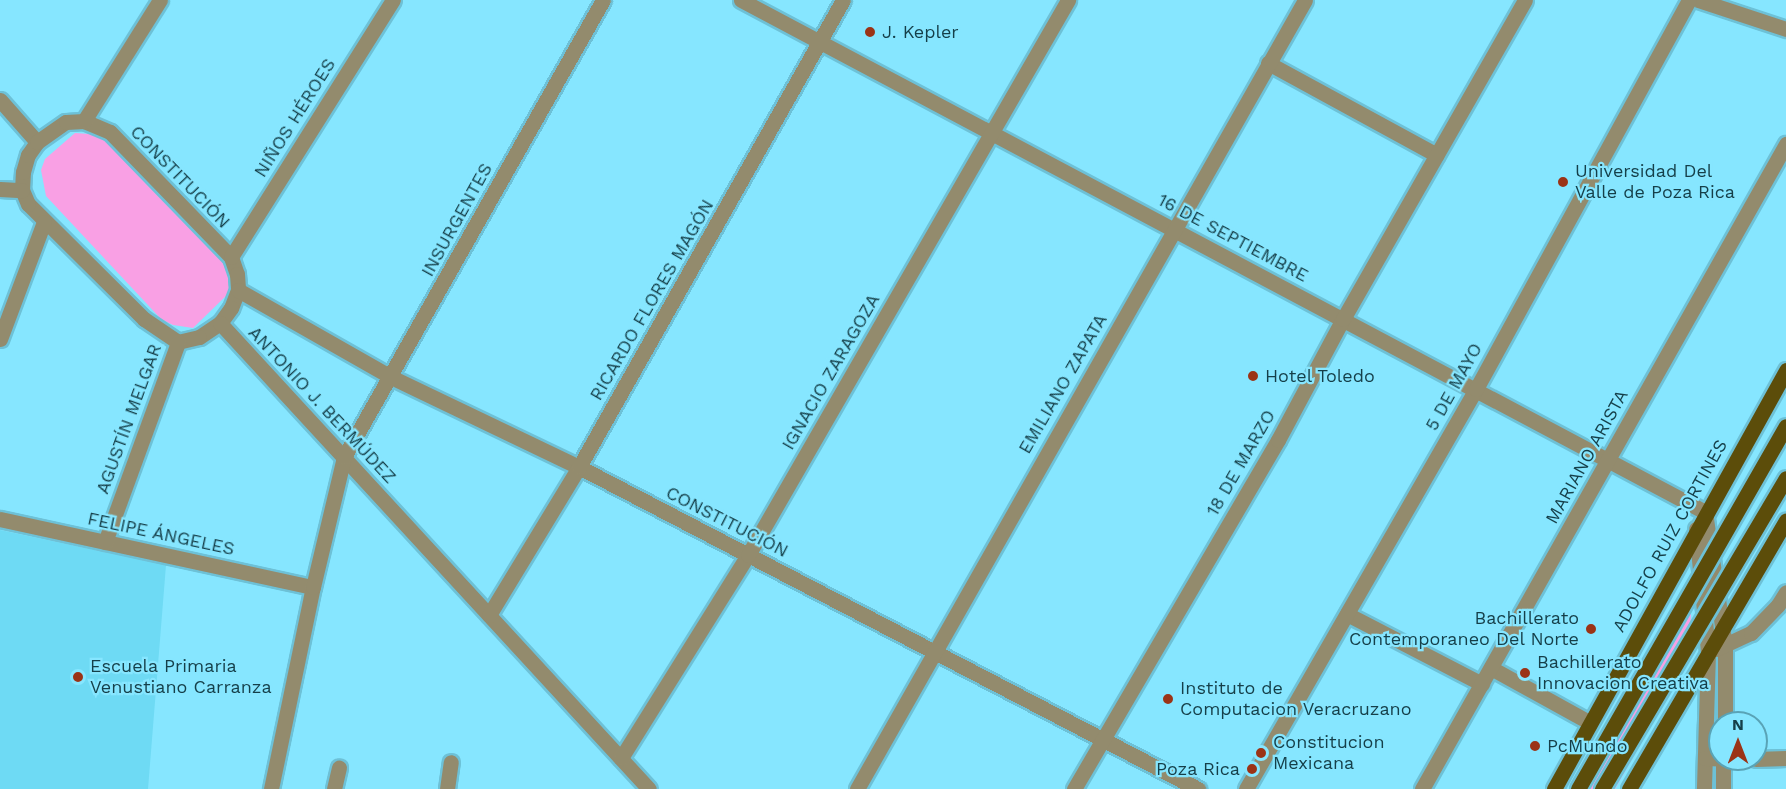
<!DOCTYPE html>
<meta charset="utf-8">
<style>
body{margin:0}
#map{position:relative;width:1786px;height:789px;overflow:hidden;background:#86e6ff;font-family:"Work Sans",sans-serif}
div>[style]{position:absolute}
.built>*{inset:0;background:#6edaf4}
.green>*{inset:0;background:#f9a0e4}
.roads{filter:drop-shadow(2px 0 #6dc1d7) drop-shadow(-2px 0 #6dc1d7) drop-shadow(0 2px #6dc1d7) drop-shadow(0 -2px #6dc1d7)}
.minor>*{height:15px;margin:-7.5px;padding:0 7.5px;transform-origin:7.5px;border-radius:7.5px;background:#938b6d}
.major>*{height:15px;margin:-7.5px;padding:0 7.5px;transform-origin:7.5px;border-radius:7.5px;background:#5c4d0a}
.bridges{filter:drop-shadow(2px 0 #6dc1d7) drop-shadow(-2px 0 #6dc1d7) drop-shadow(0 2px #6dc1d7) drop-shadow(0 -2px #6dc1d7)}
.major-bridge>*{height:15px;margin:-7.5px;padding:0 7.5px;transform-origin:7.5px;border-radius:7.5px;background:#5c4d0a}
.dots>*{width:16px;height:16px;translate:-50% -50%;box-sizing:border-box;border:3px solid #86e6ff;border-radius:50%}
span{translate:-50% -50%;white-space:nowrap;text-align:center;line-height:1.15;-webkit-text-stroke:4.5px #86e6ff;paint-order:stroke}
.poi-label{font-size:18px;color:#153f49}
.left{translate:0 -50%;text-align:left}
.right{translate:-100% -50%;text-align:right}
.street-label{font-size:18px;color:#153f49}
.north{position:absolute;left:1708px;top:711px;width:60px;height:60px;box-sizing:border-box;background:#86e6ff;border:2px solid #59a3b6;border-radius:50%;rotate:0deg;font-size:16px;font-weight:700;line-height:24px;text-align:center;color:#153f49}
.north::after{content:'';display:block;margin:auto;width:21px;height:27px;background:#9b3316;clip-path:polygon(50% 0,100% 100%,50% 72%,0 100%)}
</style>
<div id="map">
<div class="built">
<div style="clip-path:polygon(0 530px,166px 565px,148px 789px,0 789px)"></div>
</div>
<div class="green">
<div style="clip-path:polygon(75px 133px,103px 135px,110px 140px,223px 260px,227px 268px,230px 292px,193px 328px,173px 325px,161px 319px,46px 196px,41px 170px,45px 159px)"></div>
<div style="clip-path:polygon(1692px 587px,1689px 659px,1615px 789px,1577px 789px)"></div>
</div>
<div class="roads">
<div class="minor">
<div style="left:741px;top:0;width:1092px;rotate:27.97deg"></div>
<div style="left:1705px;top:512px;width:135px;rotate:81.5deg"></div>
<div style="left:1725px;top:646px;width:77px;rotate:90deg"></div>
<div style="left:1698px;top:0;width:93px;rotate:18.2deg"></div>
<div style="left:1268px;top:63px;width:192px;rotate:28.6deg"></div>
<div style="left:0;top:100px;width:56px;rotate:48.6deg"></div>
<div style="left:84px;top:121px;width:28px;rotate:23deg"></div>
<div style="left:110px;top:132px;width:174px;rotate:45.9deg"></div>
<div style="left:231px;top:257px;width:18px;rotate:71deg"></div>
<div style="left:237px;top:274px;width:16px;rotate:86deg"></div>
<div style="left:238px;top:290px;width:19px;rotate:111deg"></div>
<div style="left:231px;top:308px;width:19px;rotate:126deg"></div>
<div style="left:220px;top:323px;width:25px;rotate:146deg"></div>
<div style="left:199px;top:337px;width:22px;rotate:167deg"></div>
<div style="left:178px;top:342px;width:41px;rotate:-145.9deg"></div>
<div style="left:144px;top:319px;width:163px;rotate:-135.2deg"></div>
<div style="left:28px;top:204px;width:15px;rotate:-113deg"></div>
<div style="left:22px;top:190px;width:18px;rotate:-87deg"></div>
<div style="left:23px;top:172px;width:18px;rotate:-74deg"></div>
<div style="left:28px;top:155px;width:16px;rotate:-55deg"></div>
<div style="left:37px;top:142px;width:35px;rotate:-35deg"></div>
<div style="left:66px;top:122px;width:18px;rotate:-3deg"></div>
<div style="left:84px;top:121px;width:143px;rotate:-57.9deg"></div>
<div style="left:0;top:189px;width:22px;rotate:3deg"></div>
<div style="left:231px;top:257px;width:304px;rotate:-57.8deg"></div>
<div style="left:238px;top:290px;width:176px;rotate:29.6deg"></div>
<div style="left:391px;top:377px;width:208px;rotate:25.6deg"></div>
<div style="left:579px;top:467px;width:698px;rotate:27.48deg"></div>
<div style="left:220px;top:323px;width:633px;rotate:47.37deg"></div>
<div style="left:0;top:339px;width:125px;rotate:-69.4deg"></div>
<div style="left:0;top:519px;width:320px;rotate:12.3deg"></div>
<div style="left:1696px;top:529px;width:124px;rotate:84.4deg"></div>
<div style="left:1708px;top:652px;width:137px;rotate:91.7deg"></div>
<div style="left:105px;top:542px;width:213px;rotate:-69.9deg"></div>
<div style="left:1347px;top:614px;width:152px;rotate:27.4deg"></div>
<div style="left:489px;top:615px;width:173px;rotate:-58.7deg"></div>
<div style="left:579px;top:467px;width:536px;rotate:-60.52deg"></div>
<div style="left:1716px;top:649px;width:38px;rotate:-25deg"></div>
<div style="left:1751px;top:633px;width:39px;rotate:-46deg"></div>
<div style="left:1778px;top:605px;width:15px;rotate:-58deg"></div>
<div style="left:1491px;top:668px;width:112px;rotate:28.9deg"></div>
<div style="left:621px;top:758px;width:239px;rotate:-58deg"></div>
<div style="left:748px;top:555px;width:641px;rotate:-60.03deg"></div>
<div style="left:1705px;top:758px;width:37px;rotate:2deg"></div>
<div style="left:1756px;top:759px;width:30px;rotate:-2deg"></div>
<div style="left:271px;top:789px;width:206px;rotate:-78.3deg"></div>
<div style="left:313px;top:587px;width:134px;rotate:-76.6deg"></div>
<div style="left:344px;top:457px;width:525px;rotate:-60.46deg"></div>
<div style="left:334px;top:789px;width:22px;rotate:-77deg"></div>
<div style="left:447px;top:789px;width:27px;rotate:-82deg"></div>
<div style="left:857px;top:789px;width:907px;rotate:-60.41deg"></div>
<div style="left:1074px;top:789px;width:404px;rotate:-59.7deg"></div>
<div style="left:1278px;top:440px;width:137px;rotate:-61.8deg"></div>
<div style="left:1343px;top:319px;width:367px;rotate:-60.3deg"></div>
<div style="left:1246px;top:789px;width:461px;rotate:-60.1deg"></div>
<div style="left:1476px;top:389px;width:443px;rotate:-61.3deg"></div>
<div style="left:1422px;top:789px;width:741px;rotate:-60.56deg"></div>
<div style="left:1723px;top:789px;width:30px;rotate:-90deg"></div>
</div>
<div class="major">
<div style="left:1554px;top:789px;width:479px;rotate:-61deg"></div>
<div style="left:1629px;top:789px;width:311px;rotate:-59.7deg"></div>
</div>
</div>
<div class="bridges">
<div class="major-bridge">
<div style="left:1578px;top:789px;width:418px;rotate:-60.2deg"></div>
<div style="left:1602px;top:789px;width:361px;rotate:-59.4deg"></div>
</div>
</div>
<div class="dots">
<div style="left:870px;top:32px;background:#9b3316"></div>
<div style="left:1563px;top:182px;background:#9b3316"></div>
<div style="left:1253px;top:376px;background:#9b3316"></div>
<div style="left:1591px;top:629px;background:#9b3316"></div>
<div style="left:1525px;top:673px;background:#9b3316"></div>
<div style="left:78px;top:677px;background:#9b3316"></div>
<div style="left:1168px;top:699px;background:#9b3316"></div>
<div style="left:1535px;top:746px;background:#9b3316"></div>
<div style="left:1261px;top:753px;background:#9b3316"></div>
<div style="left:1252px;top:769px;background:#9b3316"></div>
</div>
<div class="poi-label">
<span class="left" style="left:882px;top:32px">J. Kepler</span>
<span class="left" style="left:1575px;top:182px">Universidad Del<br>Valle de Poza Rica</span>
<span class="left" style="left:1265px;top:376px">Hotel Toledo</span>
<span class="right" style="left:1579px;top:629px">Bachillerato<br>Contemporaneo Del Norte</span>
<span class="left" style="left:1537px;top:673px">Bachillerato<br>Innovacion Creativa</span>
<span class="left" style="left:90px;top:677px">Escuela Primaria<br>Venustiano Carranza</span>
<span class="left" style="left:1180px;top:699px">Instituto de<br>Computacion Veracruzano</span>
<span class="left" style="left:1273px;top:753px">Constitucion<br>Mexicana</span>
<span class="left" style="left:1547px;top:746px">PcMundo</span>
<span class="right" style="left:1240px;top:769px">Poza Rica</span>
</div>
<div class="street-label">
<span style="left:295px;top:118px;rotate:-58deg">NIÑOS HÉROES</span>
<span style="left:180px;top:177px;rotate:46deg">CONSTITUCIÓN</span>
<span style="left:457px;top:220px;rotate:-61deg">INSURGENTES</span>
<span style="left:1233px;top:238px;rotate:28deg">16 DE SEPTIEMBRE</span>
<span style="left:652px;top:300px;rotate:-60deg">RICARDO FLORES MAGÓN</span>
<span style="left:831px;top:372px;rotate:-60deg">IGNACIO ZARAGOZA</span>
<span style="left:1063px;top:384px;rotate:-60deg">EMILIANO ZAPATA</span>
<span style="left:1454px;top:387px;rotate:-61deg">5 DE MAYO</span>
<span style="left:322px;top:405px;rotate:47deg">ANTONIO J. BERMÚDEZ</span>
<span style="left:129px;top:419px;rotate:-70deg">AGUSTÍN MELGAR</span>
<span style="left:1587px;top:457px;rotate:-61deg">MARIANO ARISTA</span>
<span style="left:1241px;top:463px;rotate:-60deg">18 DE MARZO</span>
<span style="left:727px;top:522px;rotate:27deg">CONSTITUCIÓN</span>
<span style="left:161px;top:534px;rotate:12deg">FELIPE ÁNGELES</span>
<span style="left:1670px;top:536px;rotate:-61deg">ADOLFO RUIZ CORTINES</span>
</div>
<div class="north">N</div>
</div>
